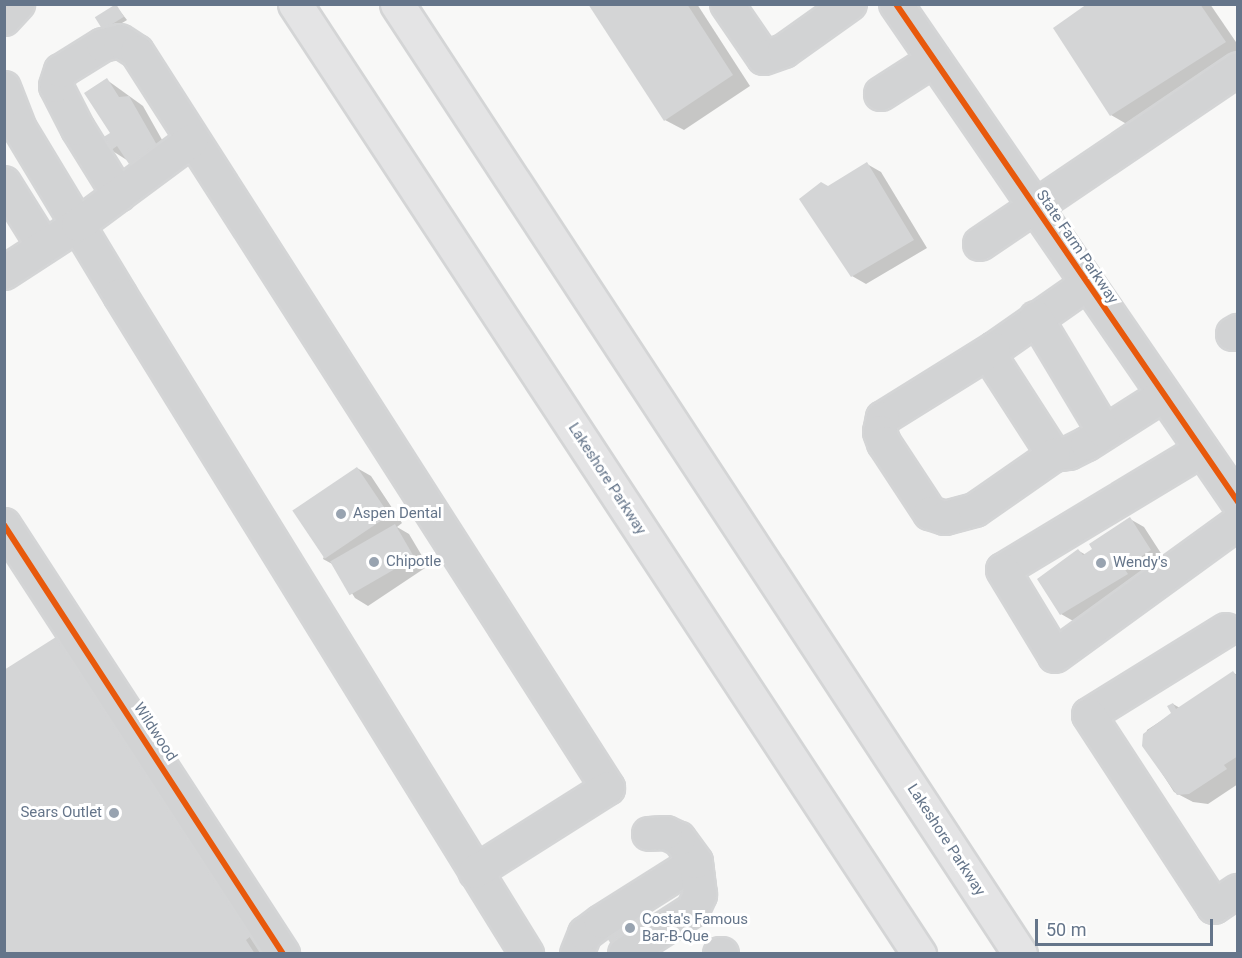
<!DOCTYPE html>
<style>
body{margin:0}
#map{position:relative;width:1242px;height:958px;overflow:hidden;background:#f8f8f7;font-family:Roboto,sans-serif}
div>[style]{position:absolute}
.shadow>*{inset:0;background:#0003}
.building>*{inset:0;background:#d4d5d6;transform-origin:0 0}
.roads{filter:drop-shadow(2px 0 #d4d5d6) drop-shadow(-2px 0 #d4d5d6) drop-shadow(0 2px #d4d5d6) drop-shadow(0 -2px #d4d5d6)}
.minor>*{height:32px;margin:-16px;padding:0 16px;transform-origin:16px;border-radius:16px;background:#d2d3d4}
.major>*{height:33px;margin:-16.5px;padding:0 16.5px;transform-origin:16.5px;border-radius:16.5px;background:#e4e4e5}
.cycleway>*{height:6px;margin:-3px;padding:0 3px;transform-origin:3px;border-radius:3px;background:#e8590c}
.dots>*{width:16px;height:16px;translate:-50% -50%;box-sizing:border-box;border:3px solid #fff;border-radius:50%}
span{translate:-50% -50%;white-space:nowrap;text-align:center;line-height:1.15;-webkit-text-stroke:6px #fff;paint-order:stroke}
.street-label{font-size:15px;color:#65758a}
.poi-label{font-size:15px;color:#65758a}
.left{translate:0 -50%;text-align:left}
.right{translate:-100% -50%;text-align:right}
.frame{position:absolute;inset:0;border:6px solid #65758a;pointer-events:none}
.scale{position:absolute;left:1035px;top:919px;width:178px;height:27px;box-sizing:border-box;border:3px solid #65758a;border-top:0;padding-left:8px;font-size:18px;line-height:21px;white-space:nowrap;color:#65758a;-webkit-text-stroke:4px #fff;paint-order:stroke}
</style>
<div id="map">
<div class="shadow">
<div style="clip-path:polygon(590px 4px,697px 4px,750px 86px,684px 130px,665px 120px)"></div>
<div style="clip-path:polygon(1090px 4px,1210px 4px,1238px 45px,1238px 56px,1130px 126px,1111px 115px,1055px 28px)"></div>
<div style="clip-path:polygon(116px 6px,127px 20px,109px 31px,105px 29px)"></div>
<div style="clip-path:polygon(107px 80px,143px 106px,170px 154px,144px 171px,111px 150px)"></div>
<div style="clip-path:polygon(867px 164px,881px 172px,927px 248px,866px 284px,852px 276px,828px 188px)"></div>
<div style="clip-path:polygon(357px 468px,371px 476px,402px 523px,397px 527px,409px 534px,428px 566px,368px 606px,355px 598px,334px 565px,323px 559px)"></div>
<div style="clip-path:polygon(1130px 519px,1144px 527px,1164px 558px,1137px 576px,1141px 582px,1075px 622px,1061px 614px,1079px 551px,1086px 555px)"></div>
<div style="clip-path:polygon(56px 639px,69px 647px,264px 945px,259px 948px,262px 954px,4px 954px)"></div>
<div style="clip-path:polygon(1233px 673px,1238px 675px,1238px 784px,1208px 804px,1193px 802px,1174px 792px,1144px 745px,1147px 730px,1173px 713px,1173px 704px,1180px 708px)"></div>
<div style="clip-path:polygon(640px 908px,649px 913px,661px 931px,636px 949px)"></div>
</div>
<div class="building">
<div style="left:116px;top:4px;width:15px;height:25px;rotate:58deg"></div>
<div style="clip-path:polygon(588px 4px,687px 4px,733px 75px,664px 121px)"></div>
<div style="clip-path:polygon(1087px 4px,1200px 4px,1226px 42px,1110px 116px,1053px 28px)"></div>
<div style="clip-path:polygon(107px 78px,119px 97px,129px 96px,157px 145px,129px 164px,117px 146px,110px 151px,102px 138px,110px 133px,84px 93px)"></div>
<div style="clip-path:polygon(867px 162px,914px 240px,851px 277px,799px 199px,821px 182px,828px 186px)"></div>
<div style="left:357px;top:467px;width:58px;height:78px;rotate:56deg"></div>
<div style="clip-path:polygon(1130px 517px,1151px 550px,1124px 568px,1128px 574px,1060px 615px,1037px 579px,1078px 549px,1083px 555px,1092px 549px,1089px 544px)"></div>
<div style="left:395px;top:524px;width:39px;height:75px;rotate:60deg"></div>
<div style="clip-path:polygon(56px 637px,203px 858px,251px 936px,246px 940px,255px 954px,4px 954px,4px 670px)"></div>
<div style="clip-path:polygon(1233px 671px,1238px 678px,1238px 756px,1224px 765px,1227px 769px,1189px 794px,1177px 795px,1142px 746px,1143px 734px,1171px 713px,1167px 706px,1173px 703px,1176px 709px)"></div>
<div style="left:640px;top:906px;width:24px;height:45px;rotate:57deg"></div>
</div>
<div class="roads">
<div class="minor">
<div style="left:727px;top:4px;width:65px;rotate:55.6deg"></div>
<div style="left:764px;top:58px;width:21px;rotate:-19deg"></div>
<div style="left:784px;top:51px;width:81px;rotate:-35.5deg"></div>
<div style="left:896px;top:4px;width:604px;rotate:55.52deg"></div>
<div style="left:4px;top:19px;width:21px;rotate:-47deg"></div>
<div style="left:4px;top:88px;width:44px;rotate:68.7deg"></div>
<div style="left:20px;top:129px;width:194px;rotate:58.9deg"></div>
<div style="left:120px;top:295px;width:775px;rotate:58.3deg"></div>
<div style="left:881px;top:94px;width:63px;rotate:-32.7deg"></div>
<div style="left:4px;top:183px;width:75px;rotate:58deg"></div>
<div style="left:119px;top:195px;width:78px;rotate:-121.8deg"></div>
<div style="left:78px;top:129px;width:48px;rotate:-117.1deg"></div>
<div style="left:56px;top:86px;width:16px;rotate:-72deg"></div>
<div style="left:61px;top:71px;width:49px;rotate:-31.8deg"></div>
<div style="left:103px;top:45px;width:17px;rotate:-13deg"></div>
<div style="left:120px;top:41px;width:20px;rotate:33deg"></div>
<div style="left:137px;top:52px;width:874px;rotate:57.38deg"></div>
<div style="left:608px;top:788px;width:157px;rotate:147.7deg"></div>
<div style="left:980px;top:244px;width:312px;rotate:-34.1deg"></div>
<div style="left:4px;top:273px;width:88px;rotate:-33deg"></div>
<div style="left:78px;top:225px;width:141px;rotate:-36.6deg"></div>
<div style="left:1087px;top:284px;width:113px;rotate:145deg"></div>
<div style="left:994px;top:349px;width:13px;rotate:90deg"></div>
<div style="left:994px;top:362px;width:111px;rotate:57.2deg"></div>
<div style="left:1054px;top:455px;width:15px;rotate:-8deg"></div>
<div style="left:1069px;top:453px;width:20px;rotate:-27deg"></div>
<div style="left:1087px;top:444px;width:91px;rotate:-32.5deg"></div>
<div style="left:1036px;top:318px;width:132px;rotate:59deg"></div>
<div style="left:1233px;top:334px;width:6px;rotate:-31deg"></div>
<div style="left:994px;top:349px;width:131px;rotate:148.1deg"></div>
<div style="left:883px;top:418px;width:14px;rotate:102deg"></div>
<div style="left:880px;top:432px;width:12px;rotate:70deg"></div>
<div style="left:884px;top:443px;width:84px;rotate:56.7deg"></div>
<div style="left:930px;top:513px;width:16px;rotate:18deg"></div>
<div style="left:945px;top:518px;width:31px;rotate:-15deg"></div>
<div style="left:975px;top:510px;width:96px;rotate:-34.8deg"></div>
<div style="left:1202px;top:450px;width:232px;rotate:148.9deg"></div>
<div style="left:1003px;top:570px;width:100px;rotate:58.8deg"></div>
<div style="left:1055px;top:656px;width:226px;rotate:-36deg"></div>
<div style="left:4px;top:525px;width:512px;rotate:56.96deg"></div>
<div style="left:1226px;top:630px;width:161px;rotate:148.2deg"></div>
<div style="left:1089px;top:715px;width:229px;rotate:56.9deg"></div>
<div style="left:1214px;top:907px;width:29px;rotate:-34deg"></div>
<div style="left:577px;top:954px;width:22px;rotate:-68deg"></div>
<div style="left:585px;top:934px;width:20px;rotate:-37deg"></div>
<div style="left:601px;top:922px;width:112px;rotate:-32.3deg"></div>
<div style="left:625px;top:954px;width:81px;rotate:-32.9deg"></div>
<div style="left:693px;top:910px;width:17px;rotate:-65deg"></div>
<div style="left:700px;top:895px;width:33px;rotate:-97deg"></div>
<div style="left:696px;top:862px;width:29px;rotate:-126deg"></div>
<div style="left:679px;top:839px;width:14px;rotate:-155deg"></div>
<div style="left:666px;top:833px;width:17px;rotate:177deg"></div>
<div style="left:720px;top:954px;width:2px"></div>
</div>
<div class="major">
<div style="left:295px;top:4px;width:1137px;rotate:56.7deg"></div>
<div style="left:397px;top:4px;width:1136px;rotate:56.74deg"></div>
</div>
</div>
<div class="cycleway">
<div style="left:896px;top:4px;width:604px;rotate:55.52deg"></div>
<div style="left:4px;top:525px;width:512px;rotate:56.96deg"></div>
</div>
<div class="dots">
<div style="left:341px;top:514px;background:#98a3b0"></div>
<div style="left:374px;top:562px;background:#98a3b0"></div>
<div style="left:1101px;top:563px;background:#98a3b0"></div>
<div style="left:114px;top:813px;background:#98a3b0"></div>
<div style="left:630px;top:928px;background:#98a3b0"></div>
</div>
<div class="street-label">
<span style="left:1077px;top:247px;rotate:56deg">State Farm Parkway</span>
<span style="left:607px;top:479px;rotate:57deg">Lakeshore Parkway</span>
<span style="left:155px;top:732px;rotate:57deg">Wildwood</span>
<span style="left:946px;top:840px;rotate:57deg">Lakeshore Parkway</span>
</div>
<div class="poi-label">
<span class="left" style="left:353px;top:514px">Aspen Dental</span>
<span class="left" style="left:386px;top:562px">Chipotle</span>
<span class="left" style="left:1113px;top:563px">Wendy's</span>
<span class="right" style="left:102px;top:813px">Sears Outlet</span>
<span class="left" style="left:642px;top:928px">Costa's Famous<br>Bar-B-Que</span>
</div>
<div class="frame"></div>
<div class="scale">50 m</div>
</div>
